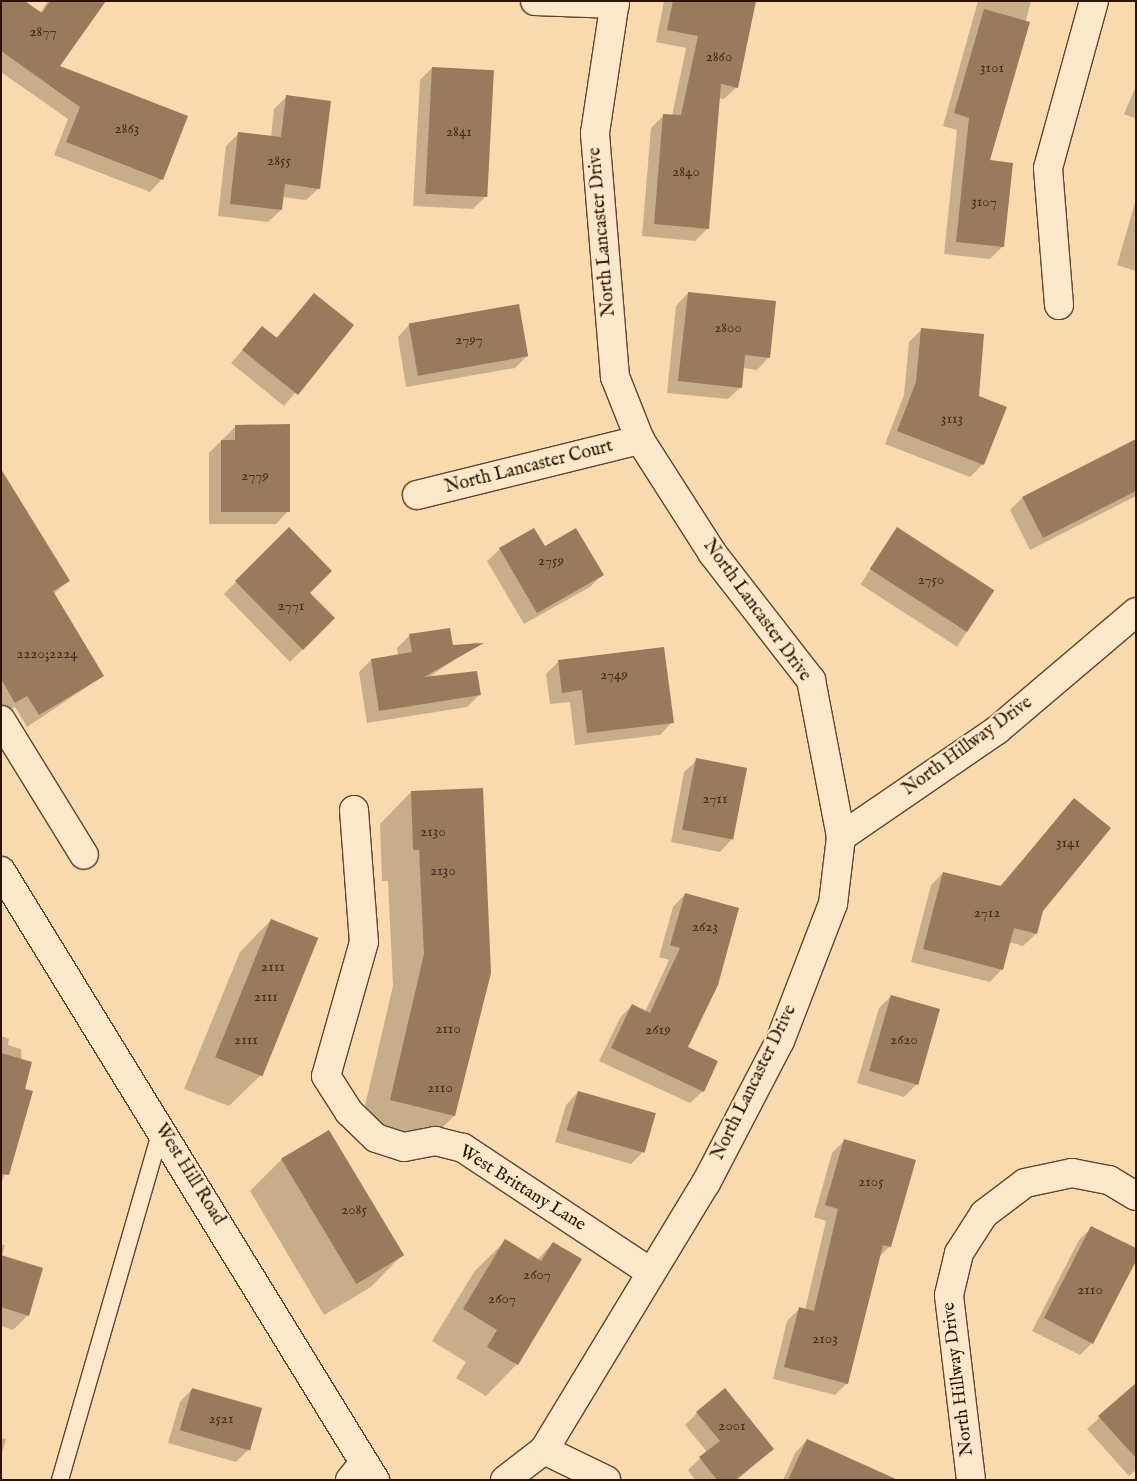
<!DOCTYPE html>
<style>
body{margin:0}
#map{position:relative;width:1137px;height:1481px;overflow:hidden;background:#f9daae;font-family:"IM FELL English",serif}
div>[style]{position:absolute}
.shadow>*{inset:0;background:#0003;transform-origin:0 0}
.building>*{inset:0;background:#987a5d;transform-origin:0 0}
.roads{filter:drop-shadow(1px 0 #614430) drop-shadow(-1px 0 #614430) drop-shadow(0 1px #614430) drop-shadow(0 -1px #614430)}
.service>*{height:16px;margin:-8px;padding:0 8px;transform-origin:8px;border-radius:8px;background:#fbe7ca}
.minor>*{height:28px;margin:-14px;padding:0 14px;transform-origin:14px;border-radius:14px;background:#fbe7ca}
.tertiary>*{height:28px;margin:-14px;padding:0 14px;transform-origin:14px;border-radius:14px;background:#fbe7ca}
span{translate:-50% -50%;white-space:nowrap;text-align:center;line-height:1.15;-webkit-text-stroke:4.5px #fbe7ca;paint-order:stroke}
.number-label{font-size:15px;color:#482c1c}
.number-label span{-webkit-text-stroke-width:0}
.street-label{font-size:18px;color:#2e1206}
.frame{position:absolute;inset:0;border:2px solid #2e1206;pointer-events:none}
</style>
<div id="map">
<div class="shadow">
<div style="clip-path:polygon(1px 1px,40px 13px,48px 1px,86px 1px,58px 66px,162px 179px,150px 192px,54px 155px,68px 119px,1px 72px)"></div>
<div style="clip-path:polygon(664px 1px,755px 1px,737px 87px,724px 99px,719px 98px,708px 228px,695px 241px,642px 236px,651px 128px,664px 115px,672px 116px,686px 48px,656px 42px)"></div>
<div style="clip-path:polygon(978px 1px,1031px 1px,989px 162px,1003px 246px,990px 259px,944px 254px,957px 130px,943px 126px)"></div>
<div style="clip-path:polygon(432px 68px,485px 197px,473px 209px,413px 206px,420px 80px)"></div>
<div style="clip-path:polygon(1136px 86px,1136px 119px,1124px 114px)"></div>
<div style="clip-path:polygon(286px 97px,319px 188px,306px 200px,282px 197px,281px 210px,268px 222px,218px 216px,226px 146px,239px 133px,271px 137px,274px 109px)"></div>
<div style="clip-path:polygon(1136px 199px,1136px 271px,1117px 265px)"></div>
<div style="clip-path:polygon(688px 293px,769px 357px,757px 370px,743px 368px,741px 387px,728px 399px,667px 393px,676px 306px)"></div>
<div style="clip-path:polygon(314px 294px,352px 325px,284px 406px,231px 363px,262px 328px,276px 338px)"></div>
<div style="clip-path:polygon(410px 324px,527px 356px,515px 368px,406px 387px,398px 337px)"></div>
<div style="clip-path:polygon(921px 330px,978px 397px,1005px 408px,982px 465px,970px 477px,885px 444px,904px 395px,909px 342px)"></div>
<div style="clip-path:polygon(236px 426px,288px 511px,276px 524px,209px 524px,209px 453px)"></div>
<div style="clip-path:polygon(1136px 440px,1136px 496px,1030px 550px,1010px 510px,1022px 498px)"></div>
<div style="clip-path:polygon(1px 470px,68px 581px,54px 594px,103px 676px,27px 727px,15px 707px,1px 712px)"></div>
<div style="left:897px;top:528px;width:115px;height:67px;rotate:33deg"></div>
<div style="clip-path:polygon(289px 529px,308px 593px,334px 618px,290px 662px,224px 594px)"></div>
<div style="clip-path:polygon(545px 548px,602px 575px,590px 587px,524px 624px,487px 561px,500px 549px)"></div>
<div style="clip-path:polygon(449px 629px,452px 647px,479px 642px,428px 678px,480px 694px,467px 707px,367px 723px,359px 672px,371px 660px,398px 655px,397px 648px,409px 636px)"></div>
<div style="clip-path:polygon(558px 662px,672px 722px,660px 735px,575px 745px,570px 702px,550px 704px,546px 674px)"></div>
<div style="clip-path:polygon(697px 760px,732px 839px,720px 852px,671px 842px,684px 772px)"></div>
<div style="clip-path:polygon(411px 792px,454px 1116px,423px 1147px,359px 1131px,393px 986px,388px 881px,382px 881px,380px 824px)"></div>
<div style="clip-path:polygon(1075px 800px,1036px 934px,1023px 946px,1009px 942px,1002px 969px,990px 982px,911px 962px,931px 885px,943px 873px,999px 887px)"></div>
<div style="clip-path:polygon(685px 894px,687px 1048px,703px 1091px,690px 1103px,599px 1061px,620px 1018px,632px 1005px,645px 1012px,669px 960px,659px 957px,673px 907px)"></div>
<div style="clip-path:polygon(271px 920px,261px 1075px,229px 1106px,184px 1089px,240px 952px)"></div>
<div style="clip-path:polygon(891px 996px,917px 1084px,904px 1097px,857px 1083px,879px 1008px)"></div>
<div style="clip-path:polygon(1px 1036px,9px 1039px,8px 1045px,21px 1049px,23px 1090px,32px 1092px,1px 1185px)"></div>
<div style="clip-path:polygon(578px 1092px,644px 1151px,631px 1164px,555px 1142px,566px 1105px)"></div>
<div style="clip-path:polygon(329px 1131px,402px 1255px,371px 1287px,324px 1315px,250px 1191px,282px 1159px)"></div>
<div style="clip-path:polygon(845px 1140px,890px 1246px,878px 1258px,847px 1383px,835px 1395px,773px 1379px,787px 1321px,800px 1308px,805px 1310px,826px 1221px,814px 1217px,832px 1153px)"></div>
<div style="clip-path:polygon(1092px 1227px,1092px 1343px,1080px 1355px,1032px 1331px,1079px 1240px)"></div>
<div style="clip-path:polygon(505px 1241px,537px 1260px,553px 1243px,517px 1364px,486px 1396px,456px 1378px,466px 1362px,432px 1341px,474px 1272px)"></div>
<div style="clip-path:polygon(1px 1244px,5px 1245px,2px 1256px,28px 1315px,13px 1330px,1px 1326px)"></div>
<div style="clip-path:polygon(1136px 1384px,1136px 1470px,1129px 1476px,1087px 1429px)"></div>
<div style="clip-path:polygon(192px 1389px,260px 1409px,248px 1450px,236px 1462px,168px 1443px,180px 1402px)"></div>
<div style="clip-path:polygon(697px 1413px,773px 1449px,737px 1480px,695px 1480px,688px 1470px,707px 1452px,685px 1425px)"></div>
<div style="clip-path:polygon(1px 1438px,6px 1439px,1px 1456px)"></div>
<div style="clip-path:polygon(807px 1440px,895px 1480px,783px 1480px,795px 1453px)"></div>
</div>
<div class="building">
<div style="clip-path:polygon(1px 1px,25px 1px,42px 13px,50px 1px,106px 1px,60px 66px,188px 116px,163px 180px,66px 142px,80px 107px,1px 51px)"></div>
<div style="clip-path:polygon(673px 1px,756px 1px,738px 88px,721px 84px,709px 229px,654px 224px,663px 114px,681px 115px,698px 36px,667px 30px)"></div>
<div style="clip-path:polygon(984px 9px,1030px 22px,990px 160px,1013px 163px,1004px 247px,956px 242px,969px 118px,954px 113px)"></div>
<div style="left:432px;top:67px;width:62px;height:127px;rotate:3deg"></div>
<div style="clip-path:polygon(286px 95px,331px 101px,320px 189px,285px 184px,282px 210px,230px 204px,238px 132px,281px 137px)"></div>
<div style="clip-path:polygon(688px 292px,776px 301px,770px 358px,745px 355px,742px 388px,678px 381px)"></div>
<div style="clip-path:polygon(314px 293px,354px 325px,298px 395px,242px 350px,262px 326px,277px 338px)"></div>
<div style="left:519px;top:304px;width:53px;height:112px;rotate:80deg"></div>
<div style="clip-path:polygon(921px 328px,984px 334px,979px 396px,1007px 407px,984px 465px,897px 431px,916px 382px)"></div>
<div style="clip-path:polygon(290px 424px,290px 512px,221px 512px,221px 440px,235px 440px,235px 425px)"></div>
<div style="clip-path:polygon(1136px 439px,1136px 491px,1043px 538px,1022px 497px)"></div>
<div style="clip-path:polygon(1px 469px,70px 581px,53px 591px,104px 676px,39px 715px,27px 696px,15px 703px,1px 679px)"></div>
<div style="clip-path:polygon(289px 527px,332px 571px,310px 593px,335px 618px,303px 650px,235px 581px)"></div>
<div style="left:897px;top:527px;width:116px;height:50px;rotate:33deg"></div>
<div style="clip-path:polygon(534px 528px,545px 546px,576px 528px,604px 575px,537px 613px,499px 548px)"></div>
<div style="clip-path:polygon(450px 628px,453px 645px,484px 643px,424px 677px,477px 671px,481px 695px,379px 711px,371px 659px,412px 652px,409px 634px)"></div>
<div style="clip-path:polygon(664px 647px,674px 723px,587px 733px,582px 690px,562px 693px,558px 660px)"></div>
<div style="left:696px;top:758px;width:52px;height:73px;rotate:11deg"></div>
<div style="clip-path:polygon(483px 788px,491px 973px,455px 1116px,390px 1100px,424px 954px,419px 850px,413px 850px,411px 791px)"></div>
<div style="clip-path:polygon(1074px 798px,1111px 828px,1043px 911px,1037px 934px,1014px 928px,1003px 970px,923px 949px,943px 872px,1001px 886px)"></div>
<div style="clip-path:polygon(685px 893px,739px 908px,718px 985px,688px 1047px,718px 1061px,704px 1092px,611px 1048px,632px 1004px,650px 1013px,680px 948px,670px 945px)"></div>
<div style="left:271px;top:919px;width:51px;height:149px;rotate:22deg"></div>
<div style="left:891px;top:995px;width:51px;height:79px;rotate:16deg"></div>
<div style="clip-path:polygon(1px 1053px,32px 1062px,25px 1089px,33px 1091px,9px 1175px,1px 1174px)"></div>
<div style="left:578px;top:1091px;width:81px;height:41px;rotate:16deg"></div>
<div style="left:329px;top:1130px;width:146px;height:56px;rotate:59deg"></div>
<div style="clip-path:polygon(844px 1139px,916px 1160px,891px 1247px,883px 1245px,848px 1384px,784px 1367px,799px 1307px,814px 1311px,838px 1209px,825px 1205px)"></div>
<div style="clip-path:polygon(1091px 1226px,1136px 1248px,1136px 1261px,1093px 1344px,1044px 1318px)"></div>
<div style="clip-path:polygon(505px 1239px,541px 1261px,553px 1242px,582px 1259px,518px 1365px,487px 1347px,497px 1330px,463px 1309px)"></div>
<div style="clip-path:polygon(1px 1255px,43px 1268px,29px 1316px,1px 1307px)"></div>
<div style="clip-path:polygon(1136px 1383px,1136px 1458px,1098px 1416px)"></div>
<div style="left:192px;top:1388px;width:73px;height:44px;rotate:16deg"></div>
<div style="clip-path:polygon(725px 1388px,774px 1449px,735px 1480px,717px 1480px,699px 1457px,720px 1441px,696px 1412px)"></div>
<div style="clip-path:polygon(807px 1439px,898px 1480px,788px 1480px)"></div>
</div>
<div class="roads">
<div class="service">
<div style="left:60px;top:1480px;width:364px;rotate:-73.9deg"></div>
</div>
<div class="minor">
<div style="left:535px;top:1px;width:80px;rotate:2.1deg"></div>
<div style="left:1059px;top:305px;width:137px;rotate:-94.6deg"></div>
<div style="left:1048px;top:168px;width:173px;rotate:-74.6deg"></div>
<div style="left:417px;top:495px;width:230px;rotate:-13.9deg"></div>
<div style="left:1px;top:720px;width:158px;rotate:58.4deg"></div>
<div style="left:354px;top:810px;width:132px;rotate:85.7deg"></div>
<div style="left:364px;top:942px;width:139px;rotate:105.8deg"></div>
<div style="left:326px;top:1076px;width:43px;rotate:57.4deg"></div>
<div style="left:349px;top:1112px;width:37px;rotate:44deg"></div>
<div style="left:376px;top:1138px;width:29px;rotate:18deg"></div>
<div style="left:404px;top:1147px;width:32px;rotate:-11deg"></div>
<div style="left:435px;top:1141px;width:29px;rotate:14deg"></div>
<div style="left:463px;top:1148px;width:224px;rotate:33.5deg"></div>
<div style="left:841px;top:837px;width:189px;rotate:-34.4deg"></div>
<div style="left:997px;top:730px;width:182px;rotate:-40.3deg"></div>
<div style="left:544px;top:1450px;width:69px;rotate:25.8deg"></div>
<div style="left:350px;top:1480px;width:22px;rotate:-51deg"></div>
<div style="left:505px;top:1480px;width:49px;rotate:-37.6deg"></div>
<div style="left:544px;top:1450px;width:312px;rotate:-58.8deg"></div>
<div style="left:706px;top:1183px;width:160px;rotate:-62.5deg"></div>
<div style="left:780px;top:1041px;width:147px;rotate:-68.9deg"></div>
<div style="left:833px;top:904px;width:67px;rotate:-83.2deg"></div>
<div style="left:841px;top:837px;width:160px;rotate:-100.8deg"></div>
<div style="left:811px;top:680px;width:160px;rotate:-127.9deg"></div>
<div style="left:713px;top:554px;width:135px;rotate:-122.6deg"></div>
<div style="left:640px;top:440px;width:68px;rotate:-111.6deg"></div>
<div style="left:615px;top:377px;width:245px;rotate:-94.7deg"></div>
<div style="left:595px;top:133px;width:134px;rotate:-81.4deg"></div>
<div style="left:971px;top:1480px;width:186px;rotate:-96.8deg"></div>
<div style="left:949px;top:1295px;width:43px;rotate:-76.6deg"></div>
<div style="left:959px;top:1253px;width:46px;rotate:-57.3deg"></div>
<div style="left:984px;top:1214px;width:51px;rotate:-37.1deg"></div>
<div style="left:1025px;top:1183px;width:48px;rotate:-12deg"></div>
<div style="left:1072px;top:1173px;width:38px;rotate:11deg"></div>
<div style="left:1109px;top:1180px;width:31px;rotate:31deg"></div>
</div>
<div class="tertiary">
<div style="left:1px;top:871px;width:715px;rotate:58.45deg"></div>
</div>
</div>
<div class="number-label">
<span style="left:43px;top:32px">2877</span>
<span style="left:719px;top:57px">2860</span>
<span style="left:992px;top:68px">3101</span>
<span style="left:127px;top:129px">2863</span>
<span style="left:459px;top:132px">2841</span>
<span style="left:279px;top:161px">2855</span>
<span style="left:686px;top:172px">2840</span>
<span style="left:984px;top:202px">3107</span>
<span style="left:728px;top:328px">2800</span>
<span style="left:469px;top:340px">2797</span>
<span style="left:952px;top:419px">3113</span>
<span style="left:255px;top:476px">2779</span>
<span style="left:551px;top:561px">2759</span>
<span style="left:931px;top:580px">2750</span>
<span style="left:291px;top:606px">2771</span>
<span style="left:47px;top:654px">2220;2224</span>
<span style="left:614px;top:675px">2749</span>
<span style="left:715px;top:799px">2711</span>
<span style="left:433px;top:832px">2130</span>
<span style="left:1068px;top:843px">3141</span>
<span style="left:443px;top:871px">2130</span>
<span style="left:987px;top:913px">2712</span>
<span style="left:705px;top:927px">2623</span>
<span style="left:273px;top:967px">2111</span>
<span style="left:266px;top:997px">2111</span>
<span style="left:448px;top:1029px">2110</span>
<span style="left:658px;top:1030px">2619</span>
<span style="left:246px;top:1040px">2111</span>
<span style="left:904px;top:1040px">2620</span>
<span style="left:440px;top:1088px">2110</span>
<span style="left:871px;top:1182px">2105</span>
<span style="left:354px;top:1210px">2085</span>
<span style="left:537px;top:1275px">2607</span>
<span style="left:1090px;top:1290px">2110</span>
<span style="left:502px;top:1299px">2607</span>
<span style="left:825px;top:1339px">2103</span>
<span style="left:221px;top:1419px">2521</span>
<span style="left:732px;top:1426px">2001</span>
</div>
<div class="street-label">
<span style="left:603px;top:232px;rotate:-95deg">North Lancaster Drive</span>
<span style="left:529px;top:468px;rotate:-14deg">North Lancaster Court</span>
<span style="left:756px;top:611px;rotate:54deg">North Lancaster Drive</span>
<span style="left:968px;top:747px;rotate:-36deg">North Hillway Drive</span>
<span style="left:755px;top:1083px;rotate:-64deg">North Lancaster Drive</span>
<span style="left:189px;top:1175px;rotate:58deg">West Hill Road</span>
<span style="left:522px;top:1189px;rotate:32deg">West Brittany Lane</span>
<span style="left:959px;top:1379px;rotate:-97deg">North Hillway Drive</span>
</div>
<div class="frame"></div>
</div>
